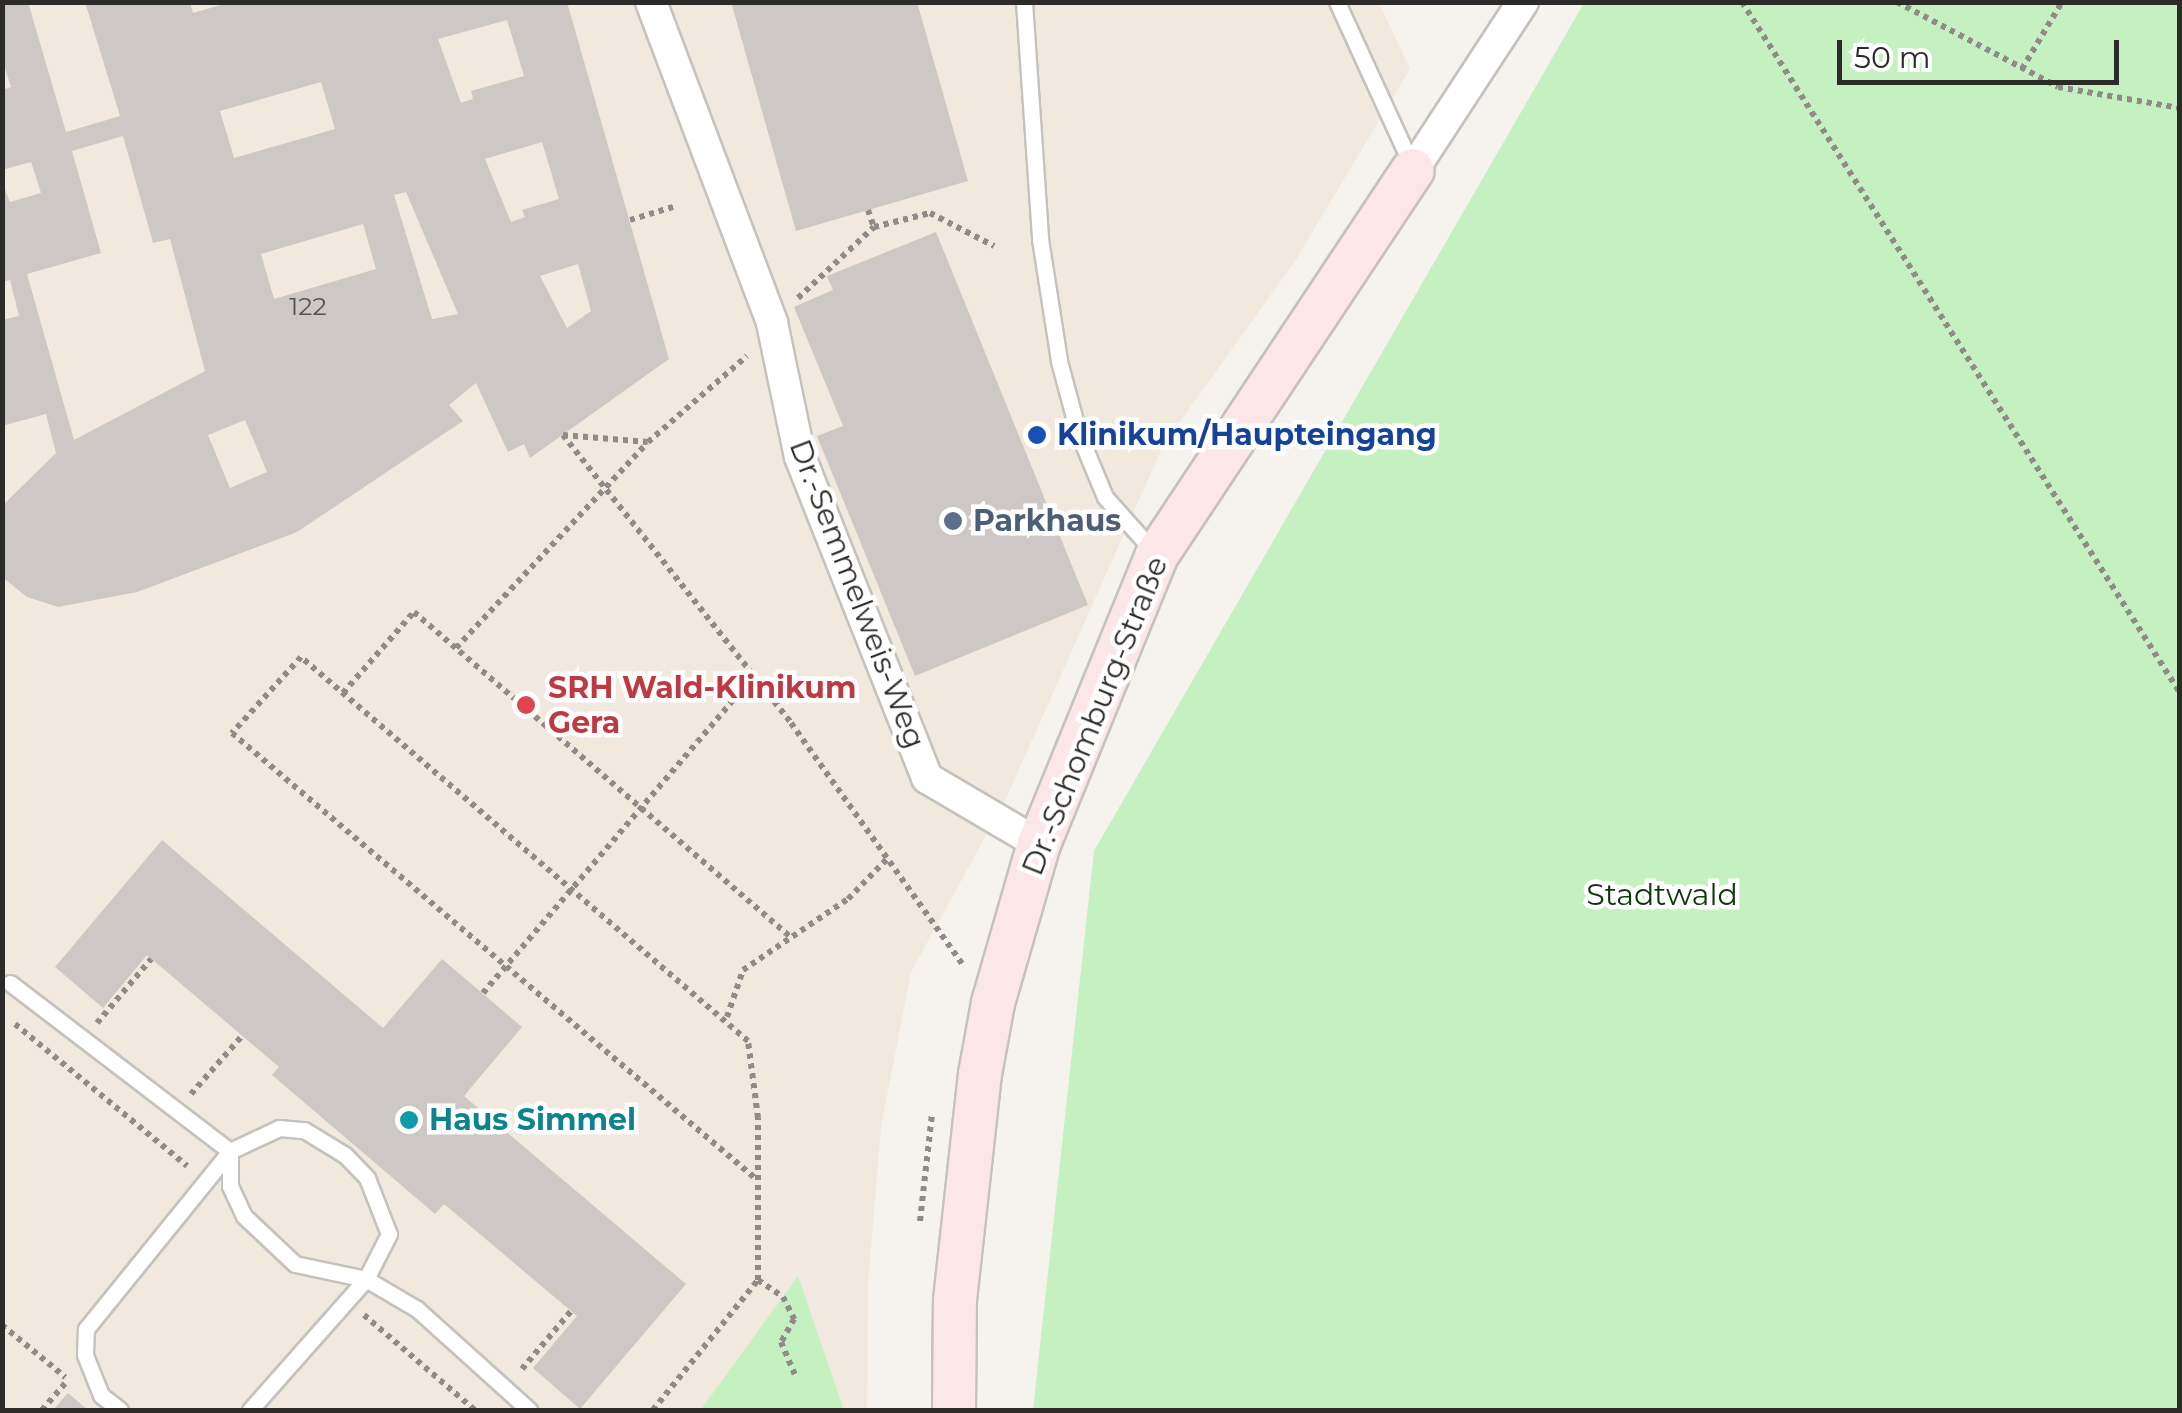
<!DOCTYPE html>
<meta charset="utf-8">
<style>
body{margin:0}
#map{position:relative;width:2182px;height:1413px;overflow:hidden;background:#f6f2ee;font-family:Montserrat,sans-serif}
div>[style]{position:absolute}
.built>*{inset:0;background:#f2e9de}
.green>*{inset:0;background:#c5f1c0}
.building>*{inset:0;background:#cdc8c5}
.path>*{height:6px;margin-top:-3px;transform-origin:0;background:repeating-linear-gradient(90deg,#8e8b88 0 5px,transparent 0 10px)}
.roads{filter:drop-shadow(2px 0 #c5c2bd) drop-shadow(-2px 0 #c5c2bd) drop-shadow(0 2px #c5c2bd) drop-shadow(0 -2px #c5c2bd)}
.lane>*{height:15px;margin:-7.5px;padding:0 7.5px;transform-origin:7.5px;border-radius:7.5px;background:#fff}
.street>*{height:30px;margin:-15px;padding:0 15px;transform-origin:15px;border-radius:15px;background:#fff}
.secondary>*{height:42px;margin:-21px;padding:0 21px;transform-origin:21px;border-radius:21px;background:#fbe6e8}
.dots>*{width:28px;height:28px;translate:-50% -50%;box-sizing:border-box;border:5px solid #fff;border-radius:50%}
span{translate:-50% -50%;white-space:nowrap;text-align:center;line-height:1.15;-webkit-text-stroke:9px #fff;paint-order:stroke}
.number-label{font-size:25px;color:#555251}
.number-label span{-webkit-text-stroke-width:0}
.transit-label{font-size:30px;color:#164399;font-weight:700}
.left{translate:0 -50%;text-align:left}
.service-label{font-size:30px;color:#4e5e75;font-weight:700}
.street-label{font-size:30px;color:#2d2b2a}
.health-label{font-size:30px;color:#be3a42;font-weight:700}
.park-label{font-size:30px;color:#0c3908}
.culture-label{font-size:30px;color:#0d838f;font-weight:700}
.frame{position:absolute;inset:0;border:5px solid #2d2b2a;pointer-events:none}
.scale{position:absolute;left:1837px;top:40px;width:282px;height:45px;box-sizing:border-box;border:5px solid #2d2b2a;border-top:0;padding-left:12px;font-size:30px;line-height:35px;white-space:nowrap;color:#2d2b2a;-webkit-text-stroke:8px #fff;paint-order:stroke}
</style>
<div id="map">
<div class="built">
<div style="clip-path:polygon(3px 3px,1379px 3px,1410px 69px,1295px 261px,1164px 444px,1004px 803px,911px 972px,881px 1127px,868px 1284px,867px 1410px,3px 1410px)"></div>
</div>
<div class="green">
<div style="clip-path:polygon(1584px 3px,2179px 3px,2179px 1410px,1033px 1410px,1094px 851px)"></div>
<div style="clip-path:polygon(798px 1276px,844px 1410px,706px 1410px,702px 1408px)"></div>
</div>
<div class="building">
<div style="clip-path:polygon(evenodd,2px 2px,28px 2px,66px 132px,120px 116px,85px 2px,190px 2px,193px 13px,231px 2px,567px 2px,669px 359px,530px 458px,524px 444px,508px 452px,476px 383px,449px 405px,463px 421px,297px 532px,137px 592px,58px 607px,27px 597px,2px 577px,2px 506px,56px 453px,46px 414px,2px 426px,2px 320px,19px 316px,10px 280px,2px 282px,2px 182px,10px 202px,41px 193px,31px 162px,2px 170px,2px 90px,11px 87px,2px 59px,2px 2px,507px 20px,524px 76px,471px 91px,473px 99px,461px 103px,438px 39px,507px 20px,2px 2px,321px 82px,335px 129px,234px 158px,220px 111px,321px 82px,2px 2px,123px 136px,153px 243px,170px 239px,205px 371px,74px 440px,27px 274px,101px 253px,72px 151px,123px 136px,2px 2px,542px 142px,559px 199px,522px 210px,525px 217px,511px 222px,485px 159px,542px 142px,2px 2px,406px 192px,458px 314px,432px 319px,394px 195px,406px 192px,2px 2px,363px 224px,376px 269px,274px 299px,261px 254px,363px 224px,2px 2px,578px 264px,591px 311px,567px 328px,540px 276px,578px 264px,2px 2px,245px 420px,267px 472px,230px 488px,208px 435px,245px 420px)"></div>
<div style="clip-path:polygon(731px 2px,917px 2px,968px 181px,796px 231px)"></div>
<div style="clip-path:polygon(936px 232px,1088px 605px,915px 676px,817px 436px,843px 426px,794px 307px,833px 290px,827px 276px)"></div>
<div style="clip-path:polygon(162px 840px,383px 1028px,442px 959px,522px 1027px,464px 1096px,686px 1284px,580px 1409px,533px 1368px,577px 1316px,444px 1204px,435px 1214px,272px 1075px,279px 1067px,147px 955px,103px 1008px,55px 967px)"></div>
<div style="clip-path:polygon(68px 1393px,88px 1410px,53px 1410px)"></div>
</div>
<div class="path">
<div style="left:1742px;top:2px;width:818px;rotate:57.63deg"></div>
<div style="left:1897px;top:2px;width:182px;rotate:27.8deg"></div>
<div style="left:2058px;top:87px;width:124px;rotate:9.8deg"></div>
<div style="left:2022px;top:69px;width:78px;rotate:-59.2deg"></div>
<div style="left:868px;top:210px;width:18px;rotate:71deg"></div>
<div style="left:630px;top:220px;width:45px;rotate:-16.8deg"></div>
<div style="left:798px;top:298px;width:104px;rotate:-43.1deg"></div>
<div style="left:874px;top:227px;width:58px;rotate:-14deg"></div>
<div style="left:930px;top:213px;width:72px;rotate:27.3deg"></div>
<div style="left:563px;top:435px;width:367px;rotate:51.6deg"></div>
<div style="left:791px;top:723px;width:297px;rotate:54.6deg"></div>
<div style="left:563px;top:435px;width:85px;rotate:4.7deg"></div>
<div style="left:648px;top:442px;width:131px;rotate:-41deg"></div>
<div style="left:456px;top:648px;width:280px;rotate:-47deg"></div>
<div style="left:343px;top:693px;width:108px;rotate:-48.8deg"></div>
<div style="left:414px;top:612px;width:497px;rotate:40.8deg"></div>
<div style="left:483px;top:993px;width:417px;rotate:-49.5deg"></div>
<div style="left:727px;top:1017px;width:50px;rotate:-71.2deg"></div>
<div style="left:743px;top:970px;width:127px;rotate:-34.1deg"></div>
<div style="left:848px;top:899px;width:57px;rotate:-45.7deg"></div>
<div style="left:97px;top:1023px;width:84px;rotate:-49.8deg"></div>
<div style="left:15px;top:1024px;width:223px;rotate:39.5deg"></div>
<div style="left:191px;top:1094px;width:77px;rotate:-48.7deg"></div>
<div style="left:920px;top:1221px;width:108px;rotate:-83.6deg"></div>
<div style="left:758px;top:1280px;width:30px;rotate:34deg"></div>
<div style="left:783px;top:1297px;width:25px;rotate:63deg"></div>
<div style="left:794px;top:1319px;width:26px;rotate:119deg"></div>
<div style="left:781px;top:1342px;width:39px;rotate:67deg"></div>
<div style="left:364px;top:1315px;width:146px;rotate:40.6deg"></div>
<div style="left:2px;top:1325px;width:82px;rotate:39.5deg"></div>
<div style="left:522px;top:1369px;width:76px;rotate:-49.8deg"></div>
<div style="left:42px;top:1410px;width:38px;rotate:-49deg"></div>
<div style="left:653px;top:1410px;width:167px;rotate:-51.1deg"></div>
<div style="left:758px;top:1280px;width:162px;rotate:-90deg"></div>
<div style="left:758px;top:1118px;width:78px;rotate:-97.4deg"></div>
<div style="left:748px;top:1041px;width:589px;rotate:-139.34deg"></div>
<div style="left:301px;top:657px;width:103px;rotate:132.2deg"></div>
<div style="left:232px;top:733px;width:688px;rotate:40.4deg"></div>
</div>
<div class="roads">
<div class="lane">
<div style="left:1024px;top:2px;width:238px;rotate:86.1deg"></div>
<div style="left:1040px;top:239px;width:123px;rotate:81.1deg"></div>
<div style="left:1059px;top:361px;width:73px;rotate:75deg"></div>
<div style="left:1078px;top:432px;width:70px;rotate:67.4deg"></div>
<div style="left:1105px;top:497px;width:76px;rotate:48.2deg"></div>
<div style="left:1337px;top:2px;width:180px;rotate:65.4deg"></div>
<div style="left:10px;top:983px;width:277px;rotate:37.4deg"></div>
<div style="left:230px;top:1151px;width:54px;rotate:-25.1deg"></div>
<div style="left:279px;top:1128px;width:25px;rotate:5deg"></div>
<div style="left:304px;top:1130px;width:48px;rotate:31.4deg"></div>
<div style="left:345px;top:1155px;width:32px;rotate:46deg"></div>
<div style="left:367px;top:1178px;width:60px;rotate:68.6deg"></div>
<div style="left:389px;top:1234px;width:51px;rotate:117.1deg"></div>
<div style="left:366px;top:1279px;width:59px;rotate:30.5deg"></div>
<div style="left:417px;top:1309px;width:151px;rotate:42deg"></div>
<div style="left:120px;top:1410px;width:24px;rotate:-142deg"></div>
<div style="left:101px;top:1395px;width:43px;rotate:-111.8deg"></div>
<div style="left:85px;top:1355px;width:26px;rotate:-88deg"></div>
<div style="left:86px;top:1329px;width:229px;rotate:-51deg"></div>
<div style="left:230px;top:1151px;width:35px;rotate:90deg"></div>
<div style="left:230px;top:1186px;width:33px;rotate:65deg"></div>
<div style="left:244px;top:1216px;width:70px;rotate:43.3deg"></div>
<div style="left:295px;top:1264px;width:73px;rotate:11.9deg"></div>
<div style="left:250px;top:1410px;width:175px;rotate:-48.5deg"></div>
</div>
<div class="street">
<div style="left:651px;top:2px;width:343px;rotate:69.3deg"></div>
<div style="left:772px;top:323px;width:137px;rotate:78.2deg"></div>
<div style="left:800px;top:457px;width:345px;rotate:68.4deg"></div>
<div style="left:927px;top:778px;width:130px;rotate:30.5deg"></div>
<div style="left:1413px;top:170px;width:201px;rotate:-56.8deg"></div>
</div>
<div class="secondary">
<div style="left:954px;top:1410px;width:110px;rotate:-89.5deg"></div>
<div style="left:955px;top:1300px;width:227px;rotate:-83.7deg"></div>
<div style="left:980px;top:1074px;width:72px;rotate:-79.6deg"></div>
<div style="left:993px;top:1003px;width:166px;rotate:-73.9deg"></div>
<div style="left:1039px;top:844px;width:312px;rotate:-67.8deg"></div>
<div style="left:1157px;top:555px;width:462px;rotate:-56.4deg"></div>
</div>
</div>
<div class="dots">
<div style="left:1037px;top:435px;background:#1a4fb4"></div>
<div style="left:953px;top:521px;background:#5c6f8a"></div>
<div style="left:526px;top:705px;background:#e0444e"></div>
<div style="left:409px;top:1120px;background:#0f9aa8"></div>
</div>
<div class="number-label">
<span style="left:308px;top:306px">122</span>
</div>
<div class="transit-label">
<span class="left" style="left:1057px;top:435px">Klinikum/Haupteingang</span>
</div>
<div class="service-label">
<span class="left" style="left:973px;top:521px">Parkhaus</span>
</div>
<div class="street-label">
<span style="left:857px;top:594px;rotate:69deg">Dr.-Semmelweis-Weg</span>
<span style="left:1095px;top:716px;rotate:-68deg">Dr.-Schomburg-Straße</span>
</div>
<div class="health-label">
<span class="left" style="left:548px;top:705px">SRH Wald-Klinikum<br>Gera</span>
</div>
<div class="park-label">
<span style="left:1662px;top:895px">Stadtwald</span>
</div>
<div class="culture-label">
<span class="left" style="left:429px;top:1120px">Haus Simmel</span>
</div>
<div class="frame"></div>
<div class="scale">50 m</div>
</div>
